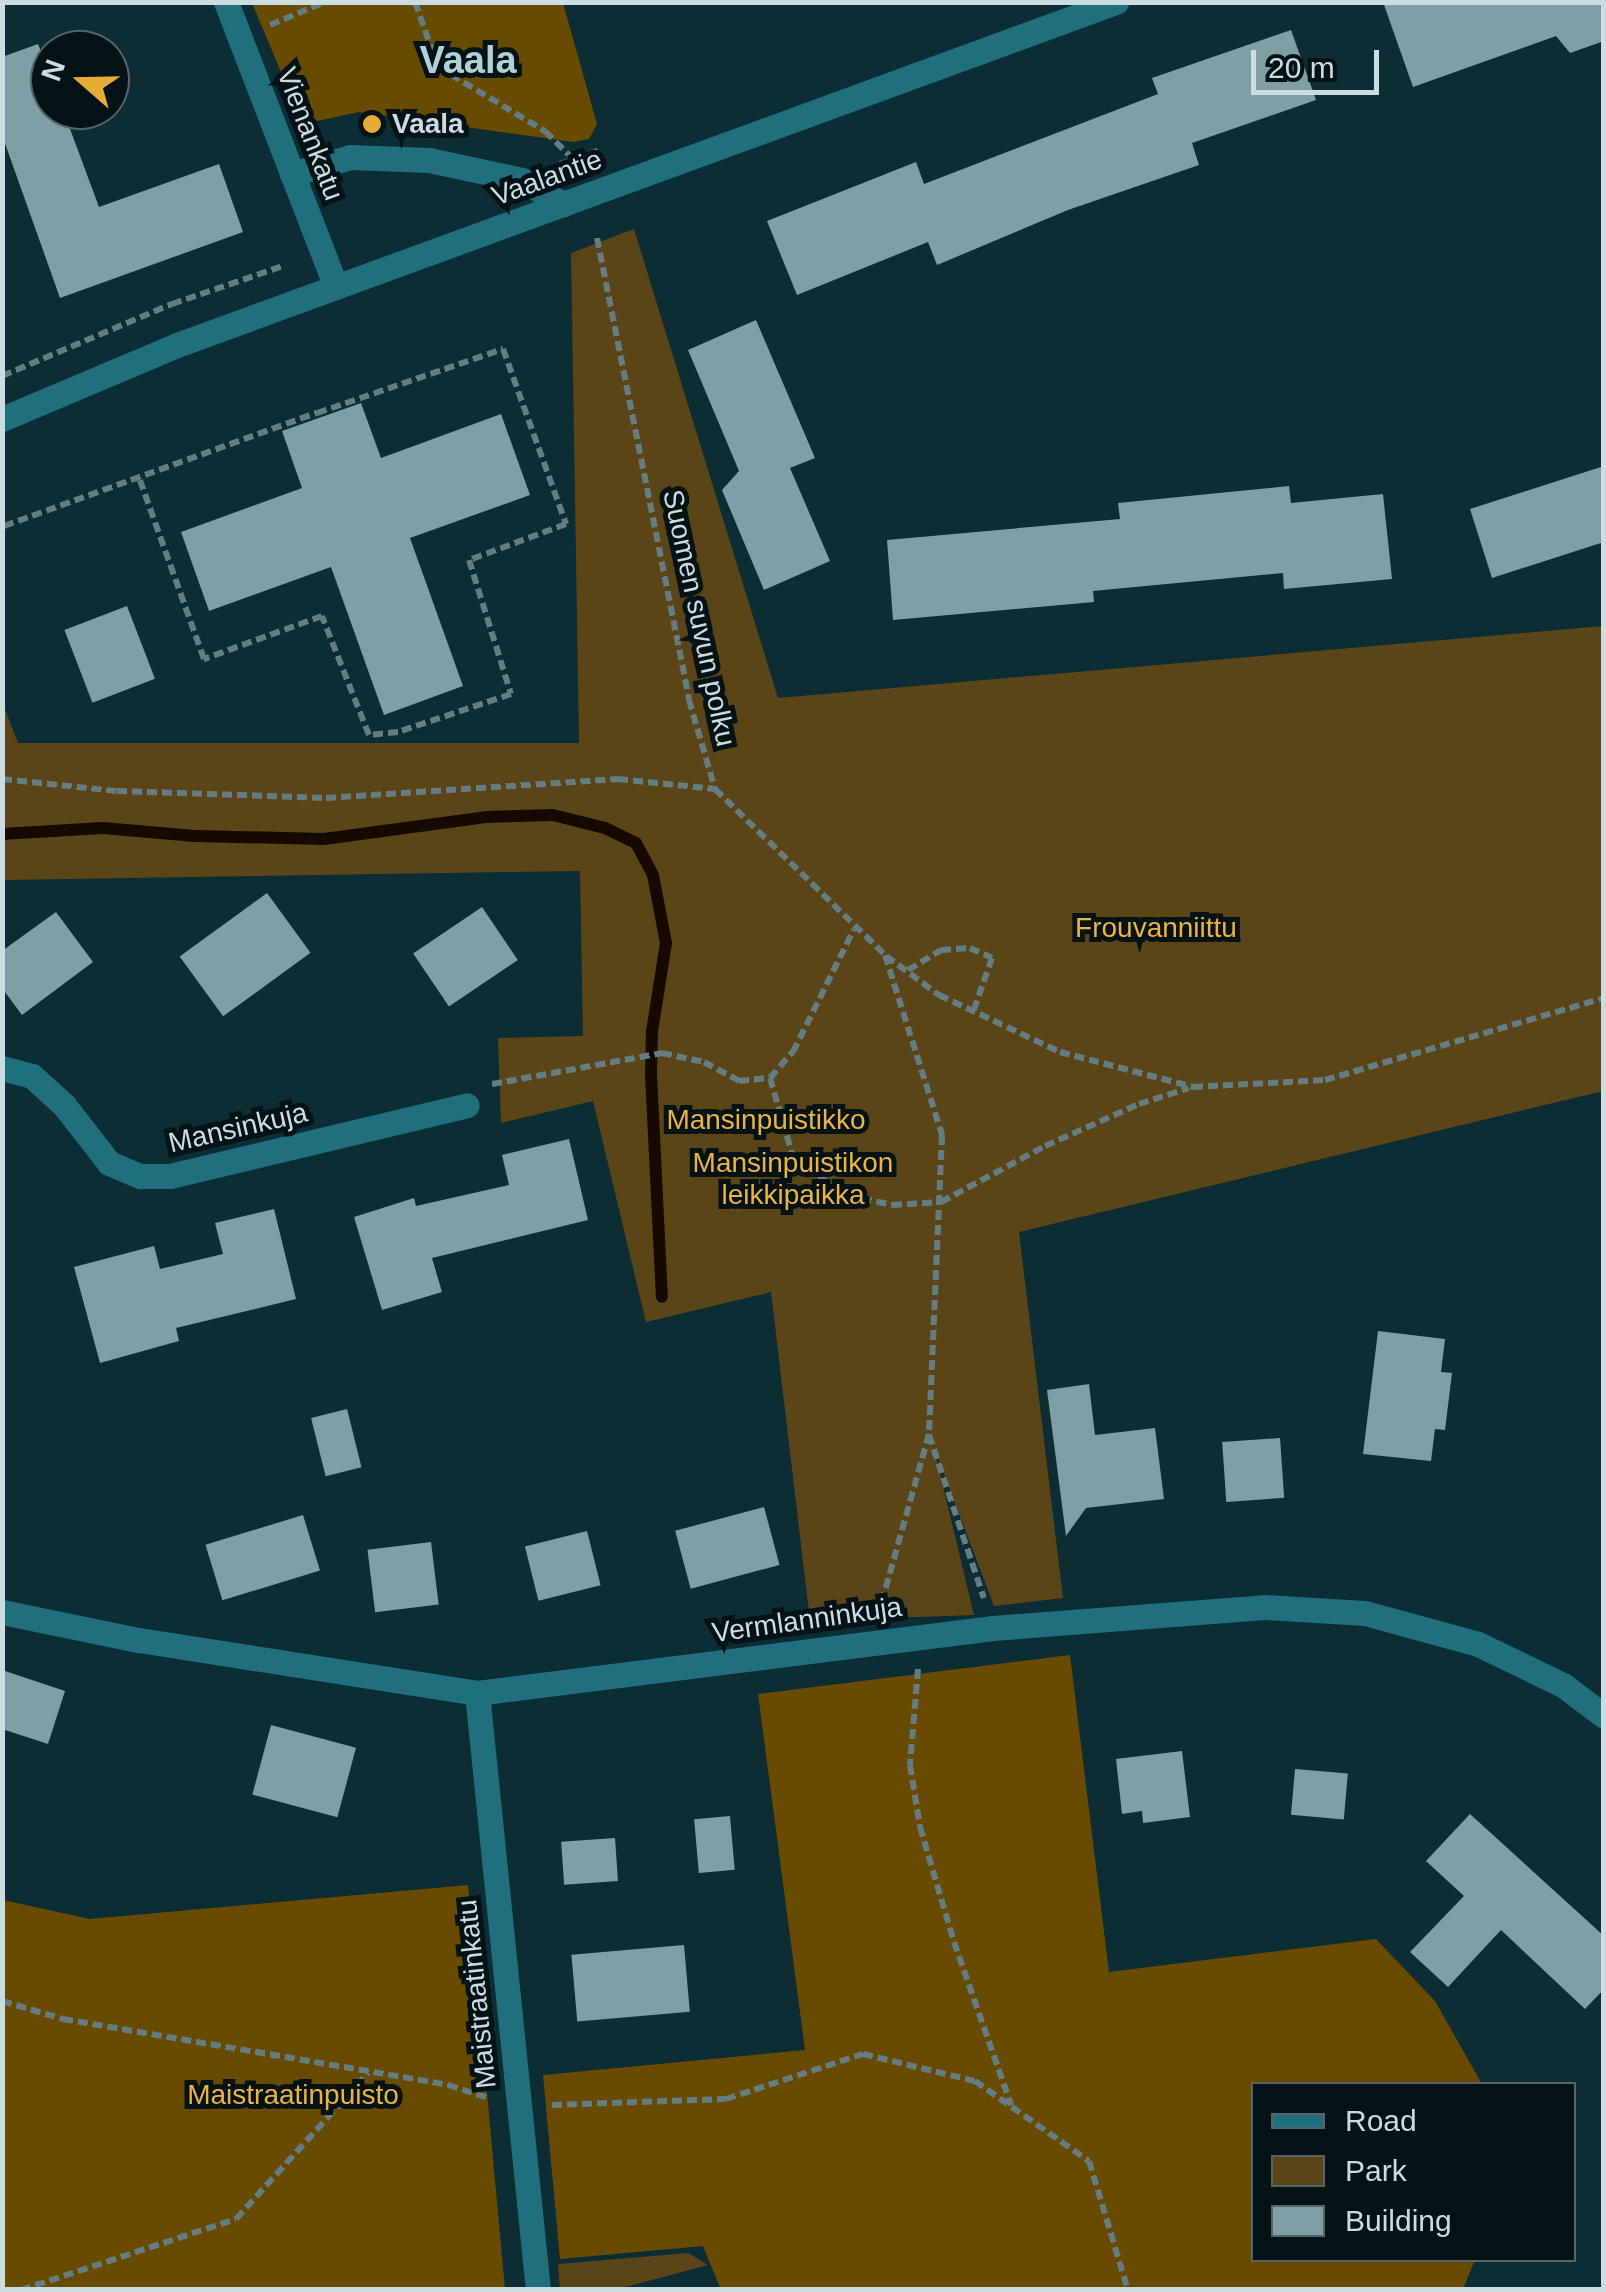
<!DOCTYPE html>
<style>
body{margin:0}
#map{position:relative;width:1606px;height:2292px;overflow:hidden;background:#0c2d33;font-family:Arial,sans-serif}
div>[style]{position:absolute}
.green>*{inset:0;background:#5b4517}
.forest>*{inset:0;background:#684a00}
.stream>*{height:12px;margin:-6px;padding:0 6px;transform-origin:6px;border-radius:6px;background:#160a00}
.building>*{inset:0;background:#7d9fa5;transform-origin:0 0}
.path>*{height:6px;margin-top:-3px;transform-origin:0;background:repeating-linear-gradient(90deg,#637d82 0 10px,transparent 0 15px)}
.minor>*{height:25px;margin:-12.5px;padding:0 12.5px;transform-origin:12.5px;border-radius:12.5px;background:#1f707c}
.dots>*{width:28px;height:28px;translate:-50% -50%;box-sizing:border-box;border:5px solid #061316;border-radius:50%}
span{translate:-50% -50%;white-space:nowrap;text-align:center;line-height:1.15;-webkit-text-stroke:10px #061316;paint-order:stroke}
.poi-label{font-size:28px;color:#cbdde0;font-weight:700}
.left{translate:0 -50%;text-align:left}
.street-label{font-size:28px;color:#cbdde0}
.park-label{font-size:28px;color:#ebb442}
.district-label{font-size:38px;color:#aed2d8;font-weight:700}
.frame{position:absolute;inset:0;border:5px solid #cbdde0;pointer-events:none}
.legend{position:absolute;left:1251px;top:2082px;width:325px;height:180px;box-sizing:border-box;background:#061316;border:2px solid #556467;margin:0;padding:12px 18px;list-style:none;font-size:30px;color:#cbdde0}
.legend li{display:flex;align-items:center;gap:20px;height:50px}
.legend b{width:50px;border:2px solid #556467}
.north{position:absolute;left:30px;top:30px;width:100px;height:100px;box-sizing:border-box;background:#061316;border:2px solid #556467;border-radius:50%;rotate:290deg;font-size:28px;font-weight:700;line-height:40px;text-align:center;color:#cbdde0}
.north::after{content:'';display:block;margin:auto;width:35px;height:45px;background:#e5ad35;clip-path:polygon(50% 0,100% 100%,50% 72%,0 100%)}
.scale{position:absolute;left:1251px;top:50px;width:128px;height:45px;box-sizing:border-box;border:5px solid #cbdde0;border-top:0;padding-left:12px;font-size:30px;line-height:35px;white-space:nowrap;color:#cbdde0;-webkit-text-stroke:8px #061316;paint-order:stroke}
</style>
<div id="map">
<div class="green">
<div style="clip-path:polygon(634px 229px,778px 698px,1603px 626px,1603px 1091px,1019px 1232px,1063px 1598px,994px 1606px,933px 1445px,974px 1615px,862px 1619px,834px 1630px,811px 1629px,771px 1292px,646px 1322px,593px 1101px,501px 1123px,498px 1038px,583px 1036px,580px 871px,3px 880px,3px 704px,18px 743px,579px 743px,571px 253px)"></div>
<div style="clip-path:polygon(688px 2253px,708px 2265px,618px 2289px,560px 2289px,558px 2264px)"></div>
</div>
<div class="forest">
<div style="clip-path:polygon(252px 3px,563px 3px,597px 124px,589px 139px,573px 142px,359px 112px,308px 123px,297px 110px)"></div>
<div style="clip-path:polygon(1070px 1655px,1109px 1972px,1376px 1939px,1435px 2001px,1482px 2084px,1254px 2084px,1254px 2260px,1475px 2260px,1463px 2289px,721px 2290px,703px 2246px,560px 2259px,543px 2075px,805px 2050px,758px 1694px)"></div>
<div style="clip-path:polygon(468px 1885px,505px 2289px,3px 2289px,3px 1900px,90px 1919px)"></div>
</div>
<div class="stream">
<div style="left:2px;top:834px;width:101px;rotate:-3.4deg"></div>
<div style="left:103px;top:828px;width:92px;rotate:5deg"></div>
<div style="left:195px;top:836px;width:129px;rotate:1.3deg"></div>
<div style="left:324px;top:839px;width:163px;rotate:-7.7deg"></div>
<div style="left:486px;top:817px;width:67px;rotate:-1.7deg"></div>
<div style="left:553px;top:815px;width:54px;rotate:14deg"></div>
<div style="left:605px;top:828px;width:34px;rotate:26deg"></div>
<div style="left:636px;top:843px;width:36px;rotate:62deg"></div>
<div style="left:653px;top:875px;width:69px;rotate:79.2deg"></div>
<div style="left:666px;top:943px;width:89px;rotate:99deg"></div>
<div style="left:652px;top:1031px;width:43px;rotate:91.3deg"></div>
<div style="left:651px;top:1074px;width:223px;rotate:87.2deg"></div>
</div>
<div class="building">
<div style="clip-path:polygon(1383px 2px,1604px 2px,1604px 41px,1570px 53px,1556px 36px,1413px 87px)"></div>
<div style="clip-path:polygon(1291px 30px,1316px 100px,1192px 143px,1199px 165px,1068px 210px,937px 265px,928px 242px,797px 295px,767px 221px,916px 162px,924px 184px,1158px 94px,1152px 78px)"></div>
<div style="clip-path:polygon(38px 44px,50px 75px,50px 110px,63px 110px,99px 207px,219px 164px,243px 232px,60px 298px,2px 135px,2px 57px)"></div>
<div style="clip-path:polygon(756px 320px,815px 458px,790px 468px,830px 561px,764px 590px,722px 490px,739px 471px,688px 350px)"></div>
<div style="clip-path:polygon(361px 403px,381px 458px,501px 414px,530px 495px,410px 538px,463px 686px,384px 715px,331px 567px,209px 611px,181px 532px,302px 488px,282px 431px)"></div>
<div style="clip-path:polygon(1604px 466px,1604px 542px,1492px 578px,1470px 509px)"></div>
<div style="clip-path:polygon(1289px 486px,1291px 503px,1383px 494px,1392px 579px,1284px 589px,1283px 573px,1093px 591px,1094px 602px,893px 620px,887px 540px,1120px 519px,1118px 503px)"></div>
<div style="left:127px;top:606px;width:78px;height:67px;rotate:69deg"></div>
<div style="left:267px;top:893px;width:74px;height:108px;rotate:54deg"></div>
<div style="left:482px;top:907px;width:64px;height:83px;rotate:56deg"></div>
<div style="clip-path:polygon(56px 912px,93px 962px,22px 1015px,2px 988px,2px 951px)"></div>
<div style="clip-path:polygon(569px 1139px,588px 1220px,432px 1258px,442px 1292px,382px 1310px,354px 1217px,414px 1198px,416px 1206px,509px 1185px,502px 1155px)"></div>
<div style="clip-path:polygon(274px 1209px,296px 1299px,176px 1328px,179px 1341px,100px 1363px,74px 1267px,154px 1246px,160px 1269px,223px 1254px,215px 1223px)"></div>
<div style="clip-path:polygon(1378px 1331px,1445px 1339px,1441px 1372px,1452px 1373px,1445px 1430px,1435px 1429px,1431px 1461px,1363px 1454px)"></div>
<div style="clip-path:polygon(1089px 1384px,1095px 1435px,1155px 1428px,1164px 1499px,1086px 1508px,1066px 1536px,1047px 1390px)"></div>
<div style="left:347px;top:1409px;width:60px;height:37px;rotate:76deg"></div>
<div style="left:1280px;top:1438px;width:60px;height:58px;rotate:86deg"></div>
<div style="left:764px;top:1507px;width:60px;height:92px;rotate:75deg"></div>
<div style="left:303px;top:1515px;width:58px;height:102px;rotate:73deg"></div>
<div style="left:587px;top:1531px;width:56px;height:64px;rotate:76deg"></div>
<div style="left:431px;top:1542px;width:63px;height:64px;rotate:83deg"></div>
<div style="clip-path:polygon(2px 1670px,65px 1691px,48px 1744px,2px 1729px)"></div>
<div style="left:271px;top:1725px;width:88px;height:72px;rotate:15deg"></div>
<div style="clip-path:polygon(1182px 1751px,1190px 1817px,1143px 1823px,1142px 1811px,1122px 1814px,1116px 1759px)"></div>
<div style="left:1295px;top:1769px;width:53px;height:46px;rotate:5deg"></div>
<div style="clip-path:polygon(1470px 1814px,1604px 1936px,1604px 1989px,1585px 2009px,1501px 1930px,1448px 1987px,1410px 1952px,1464px 1896px,1426px 1861px)"></div>
<div style="left:730px;top:1816px;width:54px;height:36px;rotate:85deg"></div>
<div style="left:615px;top:1838px;width:43px;height:54px;rotate:86deg"></div>
<div style="left:684px;top:1945px;width:67px;height:113px;rotate:85deg"></div>
</div>
<div class="path">
<div style="left:415px;top:2px;width:69px;rotate:70.5deg"></div>
<div style="left:438px;top:67px;width:125px;rotate:30.9deg"></div>
<div style="left:545px;top:131px;width:34px;rotate:45deg"></div>
<div style="left:270px;top:25px;width:60px;rotate:-22.7deg"></div>
<div style="left:560px;top:164px;width:42px;rotate:-19.3deg"></div>
<div style="left:597px;top:238px;width:471px;rotate:78.7deg"></div>
<div style="left:689px;top:700px;width:93px;rotate:73.7deg"></div>
<div style="left:715px;top:789px;width:238px;rotate:44.3deg"></div>
<div style="left:885px;top:955px;width:189px;rotate:72.4deg"></div>
<div style="left:942px;top:1135px;width:299px;rotate:92.5deg"></div>
<div style="left:929px;top:1434px;width:181px;rotate:105.7deg"></div>
<div style="left:2px;top:376px;width:185px;rotate:-23deg"></div>
<div style="left:172px;top:304px;width:120px;rotate:-18.9deg"></div>
<div style="left:4px;top:526px;width:333px;rotate:-19.9deg"></div>
<div style="left:317px;top:413px;width:197px;rotate:-19deg"></div>
<div style="left:503px;top:349px;width:186px;rotate:70.2deg"></div>
<div style="left:566px;top:524px;width:103px;rotate:159.6deg"></div>
<div style="left:469px;top:560px;width:140px;rotate:72.6deg"></div>
<div style="left:511px;top:694px;width:119px;rotate:161.4deg"></div>
<div style="left:398px;top:732px;width:29px;rotate:174deg"></div>
<div style="left:369px;top:735px;width:128px;rotate:-111.6deg"></div>
<div style="left:322px;top:616px;width:126px;rotate:160deg"></div>
<div style="left:204px;top:659px;width:193px;rotate:-109.7deg"></div>
<div style="left:2px;top:779px;width:116px;rotate:6deg"></div>
<div style="left:117px;top:791px;width:209px;rotate:1.9deg"></div>
<div style="left:326px;top:798px;width:293px;rotate:-3.7deg"></div>
<div style="left:618px;top:779px;width:98px;rotate:5.9deg"></div>
<div style="left:886px;top:956px;width:66px;rotate:36.3deg"></div>
<div style="left:939px;top:995px;width:134px;rotate:25.2deg"></div>
<div style="left:1060px;top:1052px;width:138px;rotate:14.7deg"></div>
<div style="left:1193px;top:1087px;width:132px;rotate:-3deg"></div>
<div style="left:1325px;top:1080px;width:291px;rotate:-16.4deg"></div>
<div style="left:908px;top:970px;width:39px;rotate:-31deg"></div>
<div style="left:941px;top:950px;width:29px;rotate:-4deg"></div>
<div style="left:970px;top:948px;width:24px;rotate:24deg"></div>
<div style="left:992px;top:958px;width:57px;rotate:109.4deg"></div>
<div style="left:770px;top:1078px;width:85px;rotate:73.7deg"></div>
<div style="left:794px;top:1160px;width:64px;rotate:33.4deg"></div>
<div style="left:847px;top:1195px;width:46px;rotate:12.5deg"></div>
<div style="left:892px;top:1205px;width:49px;rotate:-3.5deg"></div>
<div style="left:941px;top:1202px;width:118px;rotate:-28.3deg"></div>
<div style="left:1045px;top:1146px;width:103px;rotate:-24.1deg"></div>
<div style="left:1139px;top:1104px;width:52px;rotate:-17.7deg"></div>
<div style="left:492px;top:1084px;width:173px;rotate:-10.3deg"></div>
<div style="left:662px;top:1053px;width:43px;rotate:12.1deg"></div>
<div style="left:704px;top:1062px;width:40px;rotate:28deg"></div>
<div style="left:739px;top:1081px;width:31px;rotate:-6deg"></div>
<div style="left:770px;top:1078px;width:35px;rotate:-49deg"></div>
<div style="left:793px;top:1052px;width:137px;rotate:-63.6deg"></div>
<div style="left:929px;top:1435px;width:172px;rotate:71.4deg"></div>
<div style="left:918px;top:1669px;width:96px;rotate:94.8deg"></div>
<div style="left:910px;top:1765px;width:63px;rotate:80.8deg"></div>
<div style="left:920px;top:1827px;width:120px;rotate:73.5deg"></div>
<div style="left:954px;top:1942px;width:173px;rotate:70.7deg"></div>
<div style="left:2px;top:2001px;width:64px;rotate:16.4deg"></div>
<div style="left:63px;top:2019px;width:391px;rotate:9.7deg"></div>
<div style="left:448px;top:2085px;width:40px;rotate:18deg"></div>
<div style="left:552px;top:2105px;width:174px;rotate:-2deg"></div>
<div style="left:726px;top:2099px;width:144px;rotate:-18.2deg"></div>
<div style="left:863px;top:2054px;width:115px;rotate:13.6deg"></div>
<div style="left:975px;top:2081px;width:139px;rotate:35.1deg"></div>
<div style="left:1089px;top:2161px;width:135px;rotate:73.2deg"></div>
<div style="left:21px;top:2290px;width:226px;rotate:-18.3deg"></div>
<div style="left:236px;top:2219px;width:197px;rotate:-47.9deg"></div>
</div>
<div class="minor">
<div style="left:226px;top:2px;width:305px;rotate:68.9deg"></div>
<div style="left:292px;top:174px;width:60px;rotate:-16.3deg"></div>
<div style="left:350px;top:157px;width:79px;rotate:2.2deg"></div>
<div style="left:429px;top:160px;width:95px;rotate:12.1deg"></div>
<div style="left:522px;top:180px;width:48px;rotate:30.3deg"></div>
<div style="left:2px;top:419px;width:190px;rotate:-22.9deg"></div>
<div style="left:177px;top:345px;width:1000px;rotate:-20.07deg"></div>
<div style="left:2px;top:1068px;width:31px;rotate:15deg"></div>
<div style="left:32px;top:1076px;width:43px;rotate:42.2deg"></div>
<div style="left:64px;top:1105px;width:73px;rotate:52.2deg"></div>
<div style="left:109px;top:1163px;width:34px;rotate:23deg"></div>
<div style="left:140px;top:1176px;width:30px"></div>
<div style="left:170px;top:1176px;width:305px;rotate:-13.4deg"></div>
<div style="left:2px;top:1612px;width:140px;rotate:11.6deg"></div>
<div style="left:139px;top:1640px;width:342px;rotate:8.9deg"></div>
<div style="left:477px;top:1693px;width:520px;rotate:-7.18deg"></div>
<div style="left:993px;top:1628px;width:272px;rotate:-4.4deg"></div>
<div style="left:1264px;top:1607px;width:101px;rotate:3.4deg"></div>
<div style="left:1365px;top:1613px;width:117px;rotate:15.3deg"></div>
<div style="left:1478px;top:1644px;width:94px;rotate:25.8deg"></div>
<div style="left:1563px;top:1685px;width:51px;rotate:37.1deg"></div>
<div style="left:477px;top:1693px;width:600px;rotate:84.17deg"></div>
</div>
<div class="dots">
<div style="left:372px;top:124px;background:#e5ad35"></div>
</div>
<div class="poi-label">
<span class="left" style="left:392px;top:124px">Vaala</span>
</div>
<div class="street-label">
<span style="left:310px;top:134px;rotate:69deg">Vienankatu</span>
<span style="left:547px;top:178px;rotate:-20deg">Vaalantie</span>
<span style="left:699px;top:618px;rotate:78deg">Suomen suvun polku</span>
<span style="left:238px;top:1128px;rotate:-13deg">Mansinkuja</span>
<span style="left:807px;top:1620px;rotate:-8deg">Vermlanninkuja</span>
<span style="left:477px;top:1994px;rotate:-96deg">Maistraatinkatu</span>
</div>
<div class="park-label">
<span style="left:1156px;top:928px">Frouvanniittu</span>
<span style="left:766px;top:1120px">Mansinpuistikko</span>
<span style="left:793px;top:1179px">Mansinpuistikon<br>leikkipaikka</span>
<span style="left:293px;top:2095px">Maistraatinpuisto</span>
</div>
<div class="district-label">
<span style="left:468px;top:61px">Vaala</span>
</div>
<div class="frame"></div>
<ul class="legend">
<li><b style="height:12px;background:#1f707c"></b>Road</li>
<li><b style="height:28px;background:#5b4517"></b>Park</li>
<li><b style="height:28px;background:#7d9fa5"></b>Building</li>
</ul>
<div class="north">N</div>
<div class="scale">20 m</div>
</div>
